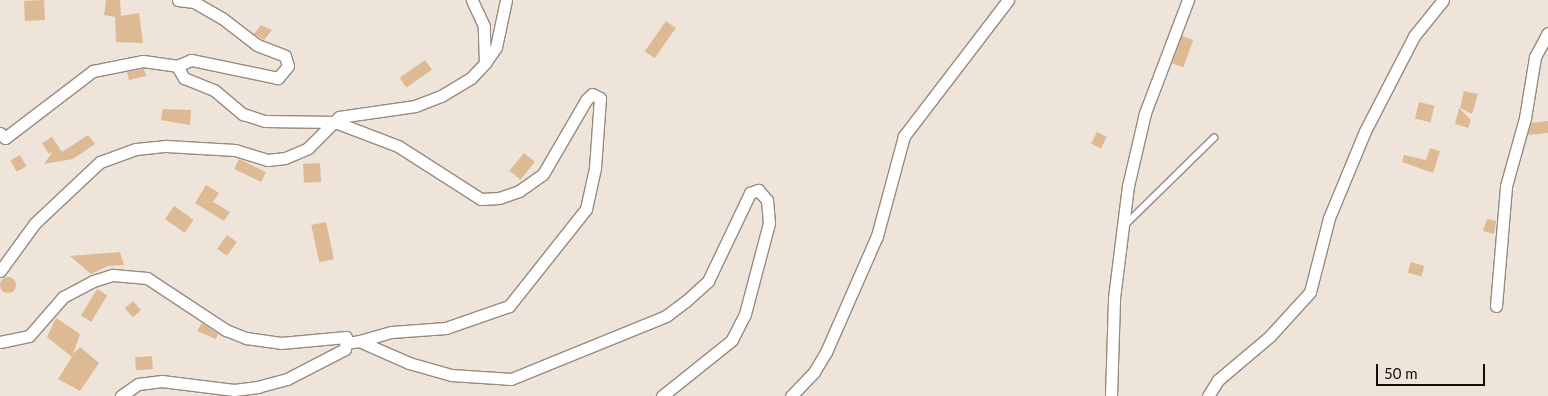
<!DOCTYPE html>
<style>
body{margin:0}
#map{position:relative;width:1548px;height:396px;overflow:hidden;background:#efe4d9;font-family:Lato,sans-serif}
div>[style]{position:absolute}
.building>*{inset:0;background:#ddb994;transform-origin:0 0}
.round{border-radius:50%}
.roads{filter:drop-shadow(1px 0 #958b81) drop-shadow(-1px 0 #958b81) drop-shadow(0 1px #958b81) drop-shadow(0 -1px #958b81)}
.service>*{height:5.5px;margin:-2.75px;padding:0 2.75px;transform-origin:2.75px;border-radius:2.75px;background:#fff}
.minor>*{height:11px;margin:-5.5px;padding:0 5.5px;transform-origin:5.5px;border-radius:5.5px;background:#fff}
span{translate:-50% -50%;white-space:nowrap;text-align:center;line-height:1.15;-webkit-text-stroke:5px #efe4d9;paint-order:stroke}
.scale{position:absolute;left:1376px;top:364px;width:109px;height:22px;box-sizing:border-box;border:2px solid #130f0b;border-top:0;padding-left:6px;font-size:15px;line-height:18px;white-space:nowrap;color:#130f0b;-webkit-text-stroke:4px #efe4d9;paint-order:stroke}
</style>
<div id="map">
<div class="building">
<div style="left:44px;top:0;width:20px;height:20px;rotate:87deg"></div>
<div style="clip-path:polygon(106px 0,120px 0,121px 16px,139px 13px,143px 43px,116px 42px,115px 17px,104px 15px)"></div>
<div style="left:666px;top:21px;width:12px;height:37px;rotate:35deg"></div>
<div style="clip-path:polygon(261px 25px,272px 30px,264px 40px,254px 34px)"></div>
<div style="left:1182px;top:36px;width:12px;height:29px;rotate:20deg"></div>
<div style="left:425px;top:60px;width:12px;height:31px;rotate:55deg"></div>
<div style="clip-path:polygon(144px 69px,146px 76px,129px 80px,127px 72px)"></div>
<div style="clip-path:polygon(1464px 91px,1478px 94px,1472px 114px,1460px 108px)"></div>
<div style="left:1419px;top:102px;width:16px;height:17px;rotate:14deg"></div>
<div style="clip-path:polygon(1459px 108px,1471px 120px,1468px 128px,1455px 124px)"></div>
<div style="clip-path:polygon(163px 109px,191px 110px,190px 125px,161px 120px)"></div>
<div style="clip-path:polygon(1548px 121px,1548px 133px,1528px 135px,1531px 123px)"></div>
<div style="left:1097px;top:132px;width:11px;height:13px;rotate:27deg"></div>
<div style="clip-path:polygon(88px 135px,95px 144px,73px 159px,44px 164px,54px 150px,49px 154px,42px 143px,52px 137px,62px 152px)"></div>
<div style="clip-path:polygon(1430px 148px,1440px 151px,1433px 173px,1402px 162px,1404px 155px,1426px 160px)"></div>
<div style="left:524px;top:153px;width:14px;height:23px;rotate:39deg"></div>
<div style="left:20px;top:155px;width:13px;height:11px;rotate:61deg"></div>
<div style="left:239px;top:159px;width:30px;height:11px;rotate:26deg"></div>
<div style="left:320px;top:163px;width:19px;height:17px;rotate:87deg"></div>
<div style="clip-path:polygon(206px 185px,219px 193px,213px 202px,230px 212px,224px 221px,195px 203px)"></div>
<div style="left:174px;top:206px;width:24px;height:16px;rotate:35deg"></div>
<div style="clip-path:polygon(1487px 219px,1496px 221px,1494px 234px,1483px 231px)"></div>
<div style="left:326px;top:222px;width:38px;height:15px;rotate:78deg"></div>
<div style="left:227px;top:235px;width:12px;height:17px;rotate:35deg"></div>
<div style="clip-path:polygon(120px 252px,124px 265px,108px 266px,91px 274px,70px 256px)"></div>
<div style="left:1411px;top:262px;width:14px;height:11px;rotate:17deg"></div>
<div class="round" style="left:0;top:277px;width:16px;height:16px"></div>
<div style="left:97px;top:289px;width:12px;height:31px;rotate:31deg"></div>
<div style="left:133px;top:301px;width:12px;height:11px;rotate:48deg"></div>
<div style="clip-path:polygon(56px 318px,80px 334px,73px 354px,80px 347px,99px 363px,80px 391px,58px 379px,72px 357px,47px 337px)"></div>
<div style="clip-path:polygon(202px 323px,218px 334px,216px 339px,197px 331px)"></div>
<div style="left:152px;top:356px;width:13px;height:17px;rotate:86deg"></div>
</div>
<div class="roads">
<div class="service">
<div style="left:1124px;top:226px;width:126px;rotate:-44.4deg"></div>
</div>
<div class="minor">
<div style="left:178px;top:0;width:16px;rotate:7deg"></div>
<div style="left:194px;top:2px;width:32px;rotate:30deg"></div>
<div style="left:222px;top:18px;width:44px;rotate:37.6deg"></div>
<div style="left:257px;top:45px;width:30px;rotate:21deg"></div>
<div style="left:285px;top:56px;width:10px;rotate:73deg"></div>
<div style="left:288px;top:66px;width:16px;rotate:130deg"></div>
<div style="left:278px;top:78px;width:89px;rotate:-168.3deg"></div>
<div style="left:191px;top:60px;width:15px;rotate:157deg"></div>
<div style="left:177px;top:66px;width:14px;rotate:60deg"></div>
<div style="left:184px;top:78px;width:32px;rotate:22deg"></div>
<div style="left:214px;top:90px;width:38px;rotate:40deg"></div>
<div style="left:243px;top:114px;width:23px;rotate:18deg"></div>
<div style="left:265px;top:121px;width:70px;rotate:0.8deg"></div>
<div style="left:335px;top:122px;width:67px;rotate:20.9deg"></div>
<div style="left:398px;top:146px;width:98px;rotate:32.6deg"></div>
<div style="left:481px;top:199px;width:18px;rotate:-3deg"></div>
<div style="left:499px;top:198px;width:21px;rotate:-19deg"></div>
<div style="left:519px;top:191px;width:29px;rotate:-35deg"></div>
<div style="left:543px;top:174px;width:86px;rotate:-59.8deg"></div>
<div style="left:586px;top:100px;width:8px;rotate:-45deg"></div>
<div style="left:592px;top:94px;width:9px;rotate:27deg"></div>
<div style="left:600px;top:98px;width:70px;rotate:94.1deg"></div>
<div style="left:595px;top:168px;width:42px;rotate:102.4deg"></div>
<div style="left:586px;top:209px;width:124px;rotate:128.4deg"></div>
<div style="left:509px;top:306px;width:67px;rotate:160.8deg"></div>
<div style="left:446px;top:328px;width:55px;rotate:175.8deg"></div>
<div style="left:391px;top:332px;width:33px;rotate:164deg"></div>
<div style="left:485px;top:63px;width:19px;rotate:-55deg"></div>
<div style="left:496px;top:47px;width:48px;rotate:-78deg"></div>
<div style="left:0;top:133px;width:7px;rotate:45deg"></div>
<div style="left:5px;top:138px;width:111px;rotate:-37.3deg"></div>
<div style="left:93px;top:71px;width:51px;rotate:-11.3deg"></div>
<div style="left:143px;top:61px;width:34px;rotate:8deg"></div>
<div style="left:0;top:271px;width:59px;rotate:-53.9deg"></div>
<div style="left:35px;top:223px;width:89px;rotate:-43.2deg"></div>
<div style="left:100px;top:162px;width:38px;rotate:-20deg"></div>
<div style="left:136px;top:149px;width:30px;rotate:-6deg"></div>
<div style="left:166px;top:146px;width:69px;rotate:3.3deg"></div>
<div style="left:235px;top:150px;width:34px;rotate:17deg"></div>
<div style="left:268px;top:160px;width:17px;rotate:-7deg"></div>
<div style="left:285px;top:158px;width:25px;rotate:-23deg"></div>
<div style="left:308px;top:148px;width:44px;rotate:-45deg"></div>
<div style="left:339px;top:117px;width:77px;rotate:-8.2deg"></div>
<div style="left:415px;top:106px;width:28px;rotate:-21deg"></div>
<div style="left:441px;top:96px;width:35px;rotate:-31deg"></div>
<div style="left:471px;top:78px;width:21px;rotate:-47deg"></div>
<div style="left:485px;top:63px;width:37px;rotate:-92deg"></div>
<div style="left:484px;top:26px;width:29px;rotate:-115deg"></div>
<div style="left:1496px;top:306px;width:120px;rotate:-85.2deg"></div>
<div style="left:1506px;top:186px;width:71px;rotate:-74.4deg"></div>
<div style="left:1525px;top:118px;width:62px;rotate:-80.7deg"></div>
<div style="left:1535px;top:57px;width:27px;rotate:-62deg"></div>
<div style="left:0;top:342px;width:30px;rotate:-12deg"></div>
<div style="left:29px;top:336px;width:52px;rotate:-48.9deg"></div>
<div style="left:63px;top:297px;width:34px;rotate:-28deg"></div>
<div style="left:93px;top:281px;width:21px;rotate:-17deg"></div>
<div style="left:113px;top:275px;width:34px;rotate:5deg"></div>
<div style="left:147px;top:278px;width:95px;rotate:33.4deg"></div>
<div style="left:226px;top:330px;width:22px;rotate:22deg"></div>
<div style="left:246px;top:338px;width:35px;rotate:8deg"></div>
<div style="left:281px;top:343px;width:65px;rotate:-5.3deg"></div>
<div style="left:346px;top:337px;width:12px;rotate:95deg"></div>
<div style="left:345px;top:349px;width:65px;rotate:152.7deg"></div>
<div style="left:287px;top:379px;width:30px;rotate:165deg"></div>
<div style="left:258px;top:387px;width:24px;rotate:173deg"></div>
<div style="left:234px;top:390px;width:73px;rotate:-172.9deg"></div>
<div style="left:162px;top:381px;width:24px;rotate:173deg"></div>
<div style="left:138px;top:384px;width:21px;rotate:145deg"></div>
<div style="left:347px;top:343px;width:12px;rotate:-9deg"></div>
<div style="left:359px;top:341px;width:55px;rotate:23.7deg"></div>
<div style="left:409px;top:363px;width:44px;rotate:15.9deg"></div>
<div style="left:451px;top:375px;width:60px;rotate:3.8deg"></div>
<div style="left:511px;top:379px;width:167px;rotate:-22.1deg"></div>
<div style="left:666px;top:316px;width:25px;rotate:-37deg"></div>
<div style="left:686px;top:301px;width:30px;rotate:-42deg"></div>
<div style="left:708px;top:281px;width:98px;rotate:-64.5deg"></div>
<div style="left:750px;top:193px;width:9px;rotate:-21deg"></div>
<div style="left:758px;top:190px;width:13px;rotate:48deg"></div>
<div style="left:767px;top:200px;width:23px;rotate:85deg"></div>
<div style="left:769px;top:223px;width:94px;rotate:104.8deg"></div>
<div style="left:745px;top:314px;width:29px;rotate:117deg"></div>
<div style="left:732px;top:340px;width:90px;rotate:141.3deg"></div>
<div style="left:791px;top:396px;width:33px;rotate:-46deg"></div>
<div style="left:814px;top:372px;width:23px;rotate:-59deg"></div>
<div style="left:826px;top:352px;width:127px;rotate:-66.3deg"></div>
<div style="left:877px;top:236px;width:104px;rotate:-74.9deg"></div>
<div style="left:904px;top:136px;width:171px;rotate:-52.6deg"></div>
<div style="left:1111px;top:396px;width:98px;rotate:-88.2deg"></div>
<div style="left:1114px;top:298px;width:113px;rotate:-82.9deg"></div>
<div style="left:1128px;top:186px;width:75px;rotate:-76.9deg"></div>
<div style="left:1145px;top:113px;width:121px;rotate:-69.2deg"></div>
<div style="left:1208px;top:396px;width:19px;rotate:-58deg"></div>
<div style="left:1218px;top:380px;width:68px;rotate:-40.2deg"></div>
<div style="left:1270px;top:336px;width:59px;rotate:-47.7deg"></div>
<div style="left:1310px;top:292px;width:76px;rotate:-75.6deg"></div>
<div style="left:1329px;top:218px;width:94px;rotate:-67.5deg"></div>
<div style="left:1365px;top:131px;width:107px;rotate:-62.7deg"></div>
<div style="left:1414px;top:36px;width:46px;rotate:-51.1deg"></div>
</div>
</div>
<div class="scale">50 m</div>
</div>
